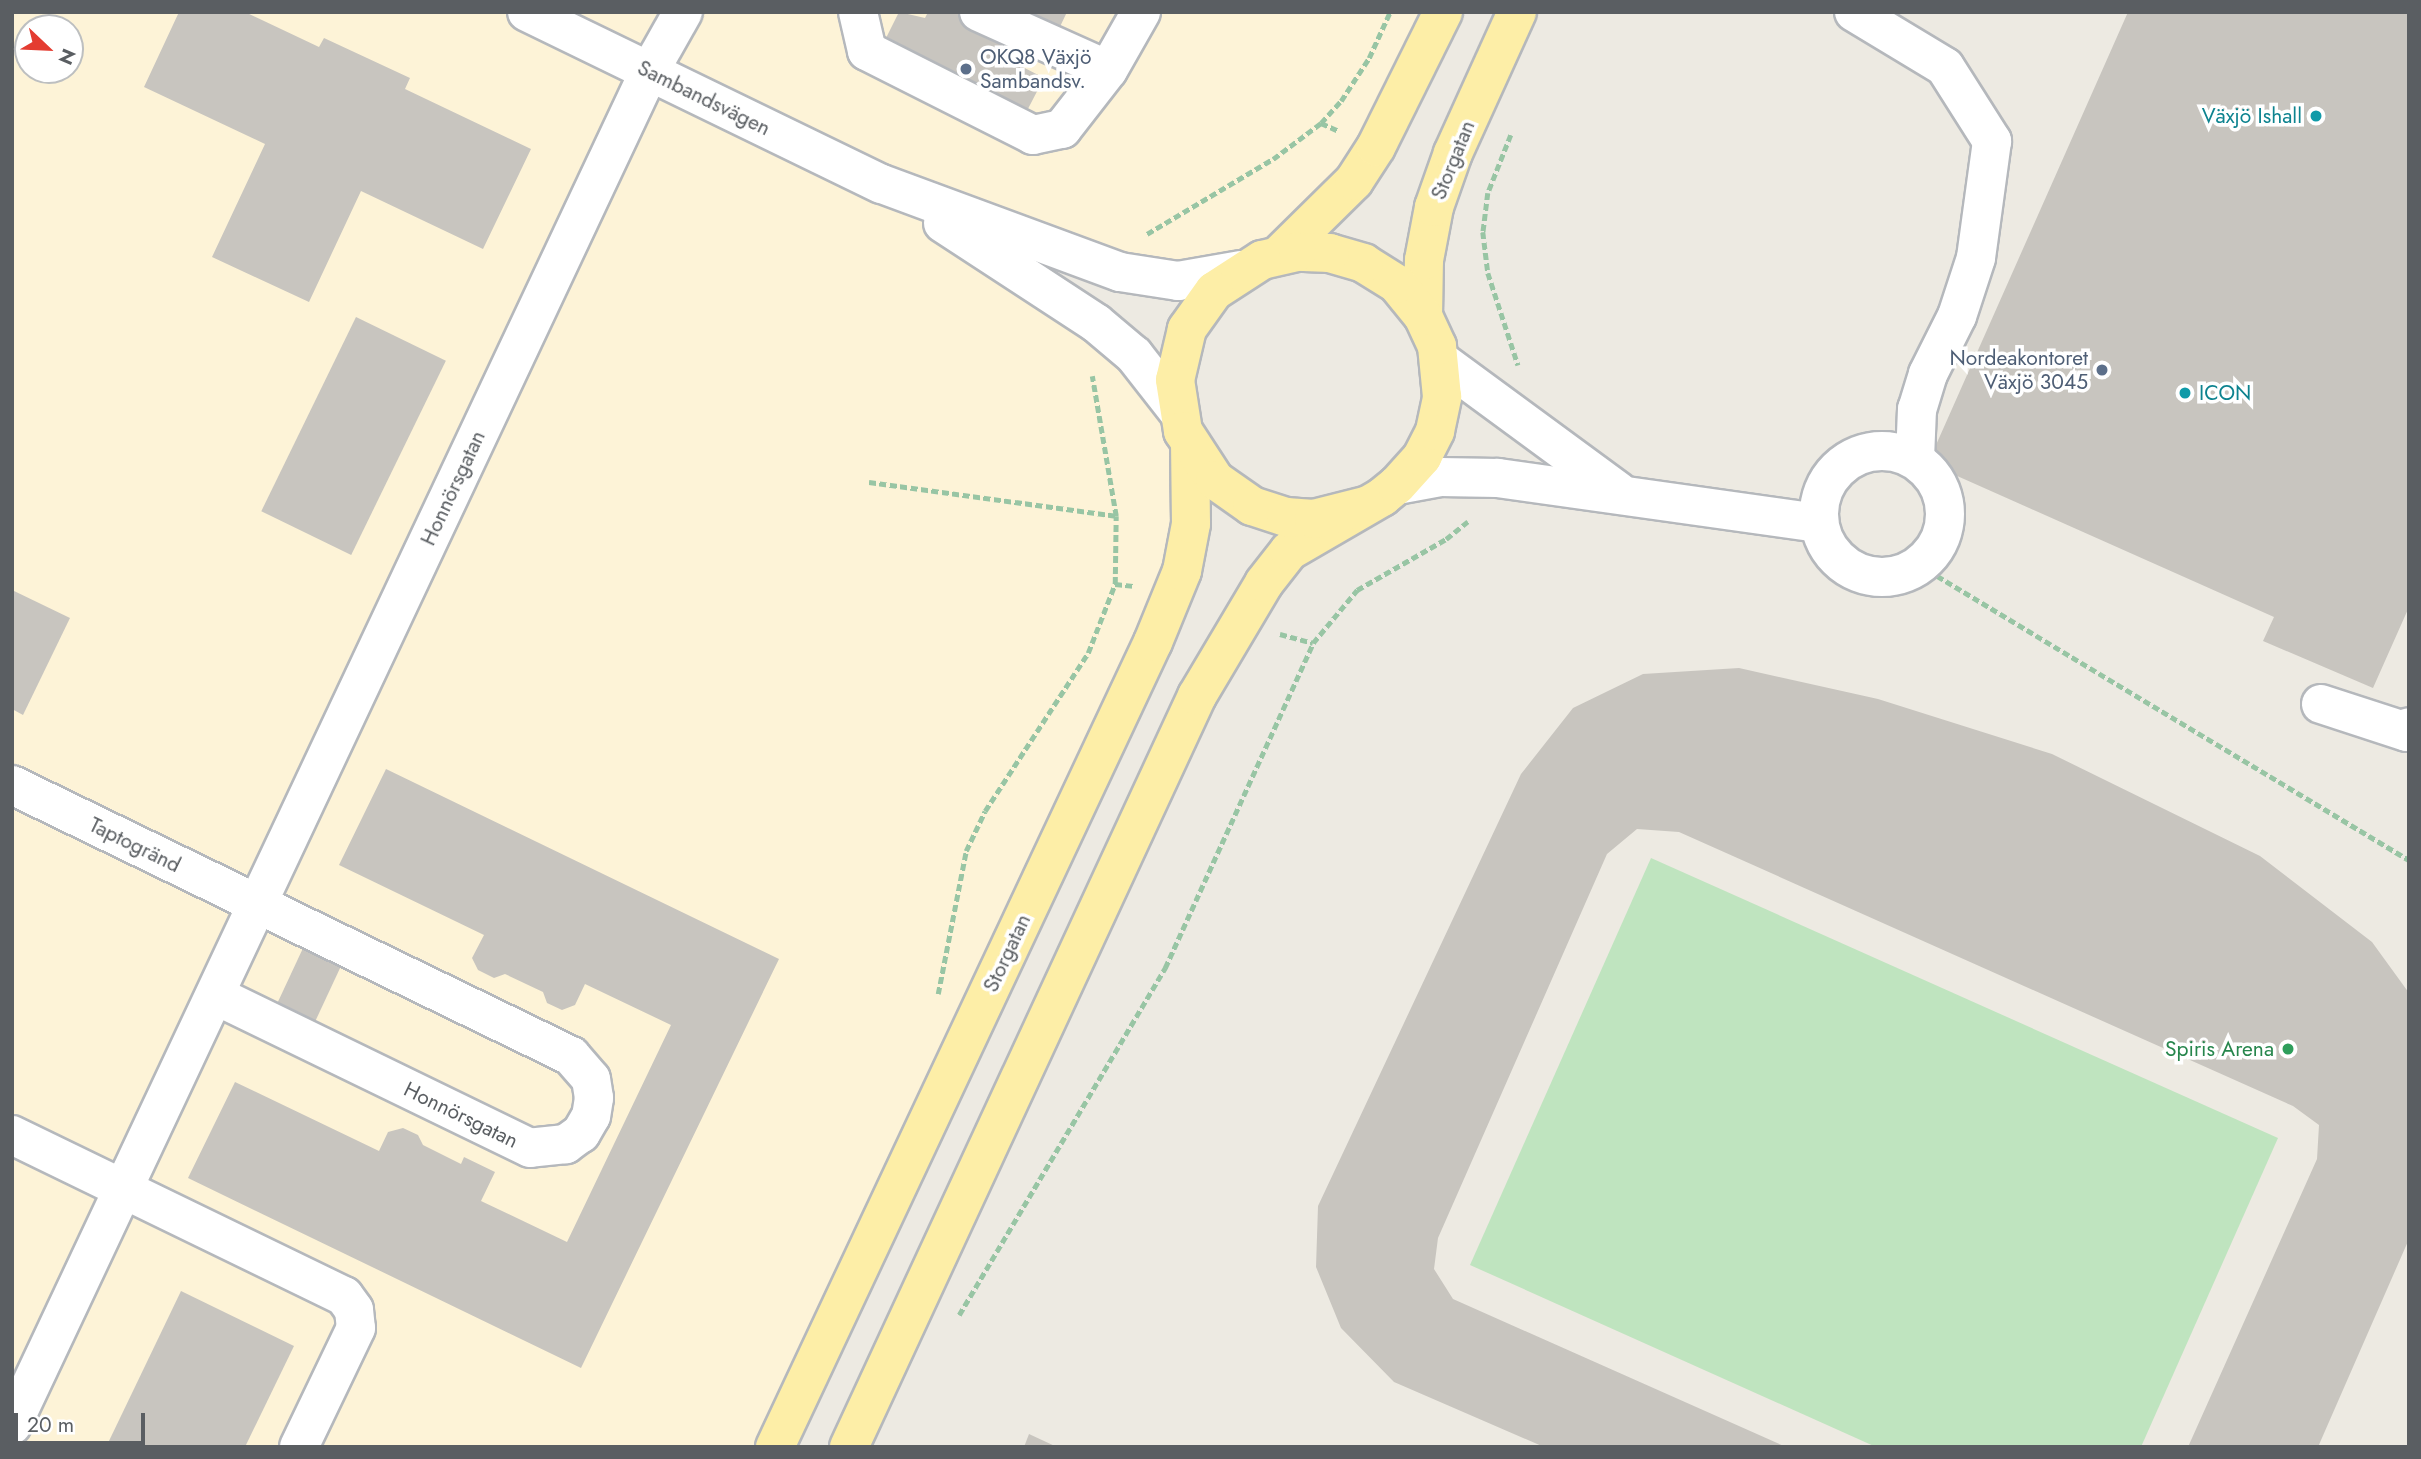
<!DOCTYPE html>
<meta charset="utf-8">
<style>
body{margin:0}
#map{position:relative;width:2421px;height:1459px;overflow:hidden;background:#edeae2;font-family:Jost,sans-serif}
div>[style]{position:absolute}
.commercial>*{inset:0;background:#fdf3d7}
.green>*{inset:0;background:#bfe4bf}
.building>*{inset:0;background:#c8c5bf;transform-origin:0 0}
.path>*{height:4.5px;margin-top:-2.25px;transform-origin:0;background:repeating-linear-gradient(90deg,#98c5a4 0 7px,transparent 0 10.5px)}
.roads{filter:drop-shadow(2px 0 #b5b8bc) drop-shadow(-2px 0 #b5b8bc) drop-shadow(0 2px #b5b8bc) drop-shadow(0 -2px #b5b8bc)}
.minor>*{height:38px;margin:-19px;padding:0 19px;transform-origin:19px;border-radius:19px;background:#fff}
.minor>.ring{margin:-19px;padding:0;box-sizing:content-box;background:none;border:38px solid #fff;border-radius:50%}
.major>*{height:38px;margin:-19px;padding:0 19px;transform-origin:19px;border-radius:19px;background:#fdeea7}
.dots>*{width:19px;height:19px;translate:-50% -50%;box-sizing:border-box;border:4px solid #fff;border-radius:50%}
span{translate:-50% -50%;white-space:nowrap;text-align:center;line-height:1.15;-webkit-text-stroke:7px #fff;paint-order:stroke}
.service-label{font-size:21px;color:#4e5e75}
.left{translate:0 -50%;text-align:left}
.right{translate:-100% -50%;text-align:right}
.street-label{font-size:21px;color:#5a5e62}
.culture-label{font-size:21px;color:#0d838f}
.leisure-label{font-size:21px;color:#27864d}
.frame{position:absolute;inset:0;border:14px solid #5a5e62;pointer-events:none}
.north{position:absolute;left:14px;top:14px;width:70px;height:70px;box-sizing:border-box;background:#fff;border:2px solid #bdbfc0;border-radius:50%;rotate:113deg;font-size:19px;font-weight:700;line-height:28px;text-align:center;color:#5a5e62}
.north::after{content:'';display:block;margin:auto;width:24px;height:32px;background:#e43c31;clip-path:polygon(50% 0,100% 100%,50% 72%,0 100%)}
.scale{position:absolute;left:14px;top:1413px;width:131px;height:32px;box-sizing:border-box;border:4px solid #5a5e62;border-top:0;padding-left:9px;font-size:21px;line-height:24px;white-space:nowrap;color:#5a5e62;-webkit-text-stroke:5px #fff;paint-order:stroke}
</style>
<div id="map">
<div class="commercial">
<div style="clip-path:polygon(evenodd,12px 12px,1443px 12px,1320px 218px,1178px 281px,887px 185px,1096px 323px,1177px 410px,1191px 524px,775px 1447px,12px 1447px,12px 12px,28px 28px,70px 28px,70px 70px,28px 70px,28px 28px)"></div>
</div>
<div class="green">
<div style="clip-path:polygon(1651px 858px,2278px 1138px,2141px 1447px,1876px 1447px,1470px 1265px)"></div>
</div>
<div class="building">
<div style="clip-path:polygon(179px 12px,245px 12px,319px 47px,324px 38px,410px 78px,405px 89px,531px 149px,483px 249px,361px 191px,309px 302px,212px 257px,265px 144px,144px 87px)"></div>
<div style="clip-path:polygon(899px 12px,925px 18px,928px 12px,1067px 12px,1057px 33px,1031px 20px,1011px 61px,1044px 78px,1017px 130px,876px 58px)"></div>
<div style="clip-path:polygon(2128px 12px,2409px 12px,2409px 607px,2373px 688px,2263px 641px,2274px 617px,1928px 463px)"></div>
<div style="left:356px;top:317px;width:100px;height:216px;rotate:26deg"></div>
<div style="clip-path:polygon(12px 590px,70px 618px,23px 715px,12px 709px)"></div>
<div style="clip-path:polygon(1739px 668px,1878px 699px,2052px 754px,2260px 856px,2372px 942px,2409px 993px,2409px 1239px,2318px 1447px,2188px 1447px,2317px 1159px,2319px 1125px,2293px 1106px,1679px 832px,1637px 829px,1607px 854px,1438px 1238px,1434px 1269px,1453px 1299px,1786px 1447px,1544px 1447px,1394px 1382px,1341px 1328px,1316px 1267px,1318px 1206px,1521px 774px,1573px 708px,1643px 674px)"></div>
<div style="clip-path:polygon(386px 769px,779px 959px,581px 1368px,188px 1178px,235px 1082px,379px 1151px,388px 1132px,403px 1128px,418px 1135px,423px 1145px,461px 1164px,464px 1157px,495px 1172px,481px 1201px,567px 1242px,671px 1025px,585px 984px,575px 1005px,562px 1010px,547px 1003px,543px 992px,505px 974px,494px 978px,478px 970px,472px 958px,484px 935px,339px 865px)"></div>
<div style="left:304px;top:946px;width:42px;height:64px;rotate:25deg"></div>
<div style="clip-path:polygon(181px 1291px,294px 1346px,245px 1447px,116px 1447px,108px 1443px)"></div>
<div style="clip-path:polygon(1029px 1434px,1057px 1447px,1024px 1447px)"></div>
</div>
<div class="path">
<div style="left:1321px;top:123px;width:20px;rotate:24deg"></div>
<div style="left:1511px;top:135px;width:62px;rotate:111.6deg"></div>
<div style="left:1488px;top:193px;width:39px;rotate:97deg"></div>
<div style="left:1483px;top:232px;width:41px;rotate:83deg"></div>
<div style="left:1488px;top:273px;width:97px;rotate:71.9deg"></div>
<div style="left:1147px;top:234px;width:147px;rotate:-30.8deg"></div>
<div style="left:1273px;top:159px;width:60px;rotate:-36.9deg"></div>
<div style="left:1321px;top:123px;width:30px;rotate:-48deg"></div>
<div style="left:1341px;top:101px;width:51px;rotate:-56.9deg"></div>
<div style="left:1369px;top:58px;width:51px;rotate:-65.5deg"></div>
<div style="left:869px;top:482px;width:249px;rotate:7.8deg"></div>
<div style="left:1919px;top:565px;width:572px;rotate:31.05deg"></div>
<div style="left:1115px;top:584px;width:18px;rotate:6deg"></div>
<div style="left:1280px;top:634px;width:34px;rotate:15deg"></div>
<div style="left:938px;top:994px;width:146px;rotate:-78.9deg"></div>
<div style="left:966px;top:851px;width:44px;rotate:-64.6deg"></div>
<div style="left:985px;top:811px;width:189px;rotate:-56.9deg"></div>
<div style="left:1088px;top:653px;width:74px;rotate:-68.6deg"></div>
<div style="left:1115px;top:584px;width:68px;rotate:-89.2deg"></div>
<div style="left:1116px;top:516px;width:142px;rotate:-99.7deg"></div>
<div style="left:959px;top:1315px;width:404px;rotate:-59.3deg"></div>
<div style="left:1165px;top:968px;width:357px;rotate:-65.5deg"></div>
<div style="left:1313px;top:643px;width:69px;rotate:-50.3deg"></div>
<div style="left:1357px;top:590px;width:103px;rotate:-29.8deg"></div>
<div style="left:1446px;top:539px;width:28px;rotate:-39deg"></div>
</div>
<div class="roads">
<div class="minor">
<div style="left:527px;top:12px;width:394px;rotate:25.9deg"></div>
<div style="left:882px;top:184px;width:254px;rotate:20.3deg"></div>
<div style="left:1120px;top:272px;width:59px;rotate:8.8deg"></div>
<div style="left:1178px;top:281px;width:64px;rotate:-9.9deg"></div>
<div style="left:858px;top:12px;width:40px;rotate:77deg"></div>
<div style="left:867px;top:51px;width:186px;rotate:26.8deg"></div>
<div style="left:1033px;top:135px;width:30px;rotate:-12deg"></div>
<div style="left:1062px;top:129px;width:75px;rotate:-52.1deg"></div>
<div style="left:979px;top:12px;width:141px;rotate:24.2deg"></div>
<div style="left:1108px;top:70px;width:67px;rotate:-60.4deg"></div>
<div style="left:1854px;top:12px;width:106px;rotate:31.1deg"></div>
<div style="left:1945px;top:67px;width:88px;rotate:57.6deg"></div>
<div style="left:1992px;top:141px;width:118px;rotate:97.8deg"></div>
<div style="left:1976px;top:258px;width:61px;rotate:108.1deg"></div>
<div style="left:1957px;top:316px;width:65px;rotate:116.6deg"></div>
<div style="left:1928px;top:374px;width:37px;rotate:107deg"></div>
<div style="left:1917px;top:409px;width:50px;rotate:92.3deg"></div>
<div style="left:943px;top:223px;width:183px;rotate:33.2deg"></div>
<div style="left:1096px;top:323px;width:50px;rotate:40.1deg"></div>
<div style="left:1134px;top:355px;width:70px;rotate:52deg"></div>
<div style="left:1441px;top:361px;width:220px;rotate:36.3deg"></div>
<div class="ring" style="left:1819px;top:451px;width:88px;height:88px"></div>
<div style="left:1397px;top:485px;width:44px;rotate:-10.5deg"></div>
<div style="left:1440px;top:477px;width:58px;rotate:1deg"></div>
<div style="left:1498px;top:478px;width:324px;rotate:8deg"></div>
<div style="left:2321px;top:704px;width:90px;rotate:18deg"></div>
<div style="left:2407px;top:732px;width:5px;rotate:-68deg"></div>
<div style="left:12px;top:785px;width:621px;rotate:25.86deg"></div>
<div style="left:571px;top:1056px;width:30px;rotate:49deg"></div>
<div style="left:591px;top:1079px;width:19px;rotate:81deg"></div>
<div style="left:594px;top:1098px;width:18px;rotate:99deg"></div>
<div style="left:591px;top:1116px;width:20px;rotate:120deg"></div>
<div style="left:581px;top:1133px;width:19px;rotate:144deg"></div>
<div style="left:566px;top:1144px;width:36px;rotate:174deg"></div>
<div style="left:530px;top:1148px;width:350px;rotate:-154.1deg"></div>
<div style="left:12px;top:1135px;width:369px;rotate:25.9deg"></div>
<div style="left:344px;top:1296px;width:17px;rotate:54deg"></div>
<div style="left:354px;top:1310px;width:18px;rotate:84deg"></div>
<div style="left:356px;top:1328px;width:132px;rotate:115.6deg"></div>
<div style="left:12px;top:1425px;width:1495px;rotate:-64.79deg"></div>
<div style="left:649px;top:72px;width:69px;rotate:-60.5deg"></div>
</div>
<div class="major">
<div style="left:1280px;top:254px;width:104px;rotate:-44.6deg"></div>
<div style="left:1354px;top:181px;width:40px;rotate:-57.1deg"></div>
<div style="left:1376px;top:147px;width:151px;rotate:-63.6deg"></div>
<div style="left:1423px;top:316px;width:56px;rotate:-89deg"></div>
<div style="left:1424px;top:260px;width:54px;rotate:-79.3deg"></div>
<div style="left:1434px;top:207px;width:57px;rotate:-70.6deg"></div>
<div style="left:1453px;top:153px;width:155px;rotate:-65.6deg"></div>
<div style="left:775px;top:1447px;width:889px;rotate:-64.85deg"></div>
<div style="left:1153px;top:642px;width:77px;rotate:-67.8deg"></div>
<div style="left:1182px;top:571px;width:48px;rotate:-79.2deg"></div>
<div style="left:1191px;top:524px;width:77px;rotate:-90.7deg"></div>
<div style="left:849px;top:1447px;width:828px;rotate:-65.14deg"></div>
<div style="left:1197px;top:696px;width:131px;rotate:-59.3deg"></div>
<div style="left:1264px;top:583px;width:41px;rotate:-52deg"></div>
<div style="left:1289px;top:551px;width:108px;rotate:-30.1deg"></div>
<div style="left:1382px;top:497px;width:19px;rotate:-39deg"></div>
<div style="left:1397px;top:485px;width:38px;rotate:-48deg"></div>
<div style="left:1422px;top:457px;width:29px;rotate:-63deg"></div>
<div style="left:1435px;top:431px;width:35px;rotate:-78deg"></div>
<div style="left:1442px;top:397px;width:51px;rotate:-95.6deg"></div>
<div style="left:1437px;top:346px;width:33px;rotate:-115deg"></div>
<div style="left:1423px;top:316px;width:41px;rotate:-129.1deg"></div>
<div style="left:1397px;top:284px;width:39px;rotate:-148deg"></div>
<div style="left:1364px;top:263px;width:35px;rotate:-164deg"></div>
<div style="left:1330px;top:253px;width:33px;rotate:-178deg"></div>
<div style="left:1297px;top:252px;width:36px;rotate:167deg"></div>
<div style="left:1262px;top:260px;width:57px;rotate:147.1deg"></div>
<div style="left:1214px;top:291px;width:47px;rotate:125.4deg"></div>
<div style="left:1187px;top:329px;width:52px;rotate:103.2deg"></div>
<div style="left:1175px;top:380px;width:52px;rotate:81.1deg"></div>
<div style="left:1183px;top:431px;width:59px;rotate:56.9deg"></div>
<div style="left:1215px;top:480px;width:45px;rotate:35.1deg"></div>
<div style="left:1252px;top:506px;width:36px;rotate:18deg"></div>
<div style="left:1286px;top:517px;width:28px;rotate:4deg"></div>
<div style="left:1314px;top:519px;width:53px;rotate:-14.3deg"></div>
</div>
</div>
<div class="dots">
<div style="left:966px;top:69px;background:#5c6f8a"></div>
<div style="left:2316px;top:116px;background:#0f9aa8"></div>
<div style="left:2102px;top:370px;background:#5c6f8a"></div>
<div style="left:2185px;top:393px;background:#0f9aa8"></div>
<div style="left:2288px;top:1049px;background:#2e9e5b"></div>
</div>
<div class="service-label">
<span class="left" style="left:980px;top:69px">OKQ8 Växjö<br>Sambandsv.</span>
<span class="right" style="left:2088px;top:370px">Nordeakontoret<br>Växjö 3045</span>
</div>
<div class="street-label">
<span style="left:704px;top:98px;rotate:26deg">Sambandsvägen</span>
<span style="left:1453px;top:160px;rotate:-68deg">Storgatan</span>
<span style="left:453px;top:488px;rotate:-65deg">Honnörsgatan</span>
<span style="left:135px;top:845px;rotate:26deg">Taptogränd</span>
<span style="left:1007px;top:953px;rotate:-65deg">Storgatan</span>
<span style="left:461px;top:1115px;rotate:26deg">Honnörsgatan</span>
</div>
<div class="culture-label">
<span class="right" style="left:2302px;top:116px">Växjö Ishall</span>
<span class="left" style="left:2199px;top:393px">ICON</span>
</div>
<div class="leisure-label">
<span class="right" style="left:2274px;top:1049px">Spiris Arena</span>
</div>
<div class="frame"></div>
<div class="north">N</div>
<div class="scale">20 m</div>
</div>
